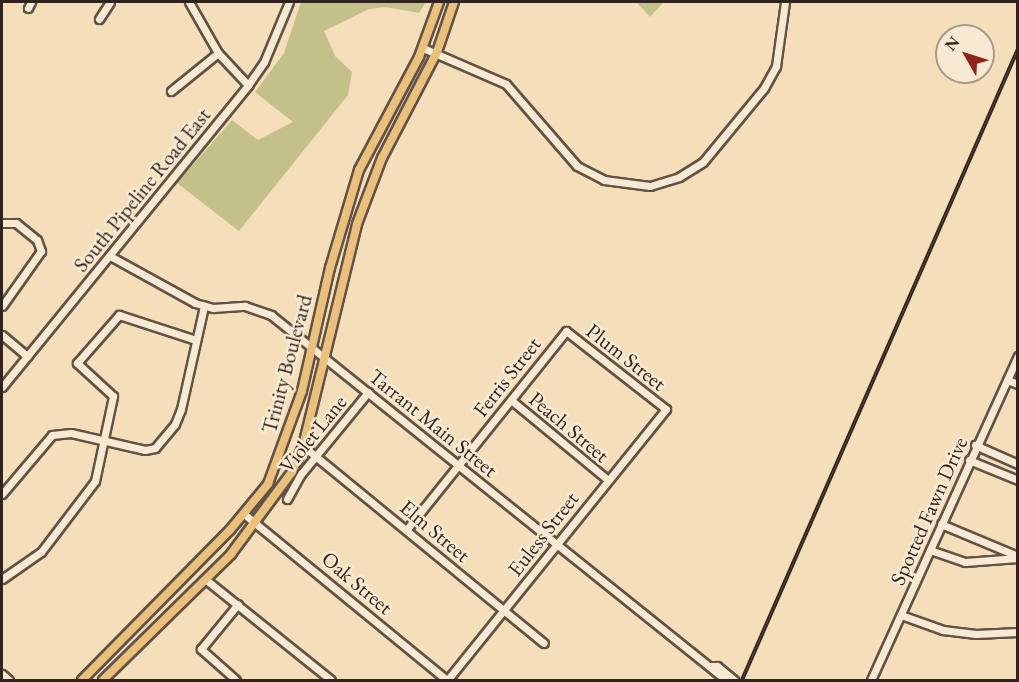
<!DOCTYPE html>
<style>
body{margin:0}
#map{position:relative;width:1019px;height:682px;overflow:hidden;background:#f4dfba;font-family:"EB Garamond",serif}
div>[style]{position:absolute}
.green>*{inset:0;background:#c4c08a}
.roads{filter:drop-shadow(2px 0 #625245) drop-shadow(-2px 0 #625245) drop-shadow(0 2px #625245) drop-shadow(0 -2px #625245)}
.minor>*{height:7px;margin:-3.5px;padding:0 3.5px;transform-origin:3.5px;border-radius:3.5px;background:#f8ead2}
.major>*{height:8px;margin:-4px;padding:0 4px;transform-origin:4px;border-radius:4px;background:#eac07d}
.rail>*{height:4px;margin-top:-2px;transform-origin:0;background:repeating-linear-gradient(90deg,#f8ead2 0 4.5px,#31231e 0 9px);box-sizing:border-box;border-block:2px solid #31231e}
span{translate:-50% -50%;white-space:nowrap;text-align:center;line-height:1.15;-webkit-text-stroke:5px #f8ead2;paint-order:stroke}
.street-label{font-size:21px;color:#31231e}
.frame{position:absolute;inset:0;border:3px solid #31231e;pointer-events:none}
.north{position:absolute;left:935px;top:24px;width:60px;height:60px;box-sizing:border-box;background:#f8ead2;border:2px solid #a89a8a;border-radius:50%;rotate:309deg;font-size:16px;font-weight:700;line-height:24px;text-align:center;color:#31231e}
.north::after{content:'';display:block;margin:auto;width:21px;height:27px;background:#8f2418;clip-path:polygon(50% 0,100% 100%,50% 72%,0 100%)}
</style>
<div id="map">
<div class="green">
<div style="clip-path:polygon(301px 2px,426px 2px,419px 13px,386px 7px,369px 9px,324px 31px,335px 56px,352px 72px,348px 95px,239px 231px,177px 183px,232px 120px,258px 140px,293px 122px,255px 92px,284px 53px)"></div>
<div style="clip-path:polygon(636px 2px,635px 2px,664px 2px,650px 17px)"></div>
</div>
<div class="roads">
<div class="minor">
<div style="left:189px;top:2px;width:59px;rotate:60.4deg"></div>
<div style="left:218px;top:53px;width:44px;rotate:46.8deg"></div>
<div style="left:28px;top:8px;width:7px;rotate:-63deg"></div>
<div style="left:99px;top:19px;width:20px;rotate:-57deg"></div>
<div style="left:423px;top:48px;width:90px;rotate:23.4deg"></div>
<div style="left:506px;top:84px;width:108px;rotate:49.1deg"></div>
<div style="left:577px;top:166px;width:30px;rotate:27deg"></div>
<div style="left:604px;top:180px;width:46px;rotate:7.4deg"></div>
<div style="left:650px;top:186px;width:30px;rotate:-17deg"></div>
<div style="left:679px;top:177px;width:28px;rotate:-32deg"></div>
<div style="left:703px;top:162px;width:96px;rotate:-50.5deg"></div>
<div style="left:764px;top:88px;width:25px;rotate:-61deg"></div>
<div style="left:776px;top:66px;width:65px;rotate:-82deg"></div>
<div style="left:171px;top:91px;width:60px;rotate:-39deg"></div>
<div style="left:2px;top:223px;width:14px"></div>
<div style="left:16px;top:223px;width:27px;rotate:39deg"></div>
<div style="left:37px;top:240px;width:12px;rotate:70deg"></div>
<div style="left:41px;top:251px;width:67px;rotate:125.3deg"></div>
<div style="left:110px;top:256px;width:97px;rotate:28.9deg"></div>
<div style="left:195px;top:303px;width:19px;rotate:16deg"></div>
<div style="left:213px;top:308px;width:32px;rotate:-4deg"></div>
<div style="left:245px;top:306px;width:28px;rotate:19deg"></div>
<div style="left:271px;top:315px;width:583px;rotate:38.74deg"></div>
<div style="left:2px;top:335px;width:33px;rotate:40deg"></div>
<div style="left:1007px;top:380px;width:12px;rotate:20deg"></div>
<div style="left:2px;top:387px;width:390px;rotate:-50.8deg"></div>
<div style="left:248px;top:85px;width:28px;rotate:-55deg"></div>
<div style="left:264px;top:62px;width:65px;rotate:-67.4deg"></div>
<div style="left:511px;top:400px;width:124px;rotate:39.5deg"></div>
<div style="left:975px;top:445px;width:47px;rotate:23.8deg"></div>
<div style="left:303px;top:446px;width:311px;rotate:39.3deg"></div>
<div style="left:969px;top:460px;width:53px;rotate:22.2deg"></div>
<div style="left:2px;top:494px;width:77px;rotate:-49.7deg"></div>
<div style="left:52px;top:435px;width:19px;rotate:-6deg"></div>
<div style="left:71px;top:433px;width:76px;rotate:12.9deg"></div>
<div style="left:145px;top:450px;width:10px;rotate:-11deg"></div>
<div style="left:155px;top:448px;width:31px;rotate:-50deg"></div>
<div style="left:175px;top:424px;width:16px;rotate:-68deg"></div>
<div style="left:181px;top:409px;width:106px;rotate:-77.4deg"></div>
<div style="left:287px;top:499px;width:29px;rotate:-61deg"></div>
<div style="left:301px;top:474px;width:106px;rotate:-50.7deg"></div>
<div style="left:244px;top:514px;width:262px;rotate:39.3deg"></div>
<div style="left:941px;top:524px;width:83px;rotate:22.6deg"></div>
<div style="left:407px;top:529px;width:254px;rotate:-51.2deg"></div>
<div style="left:566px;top:331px;width:127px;rotate:38deg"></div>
<div style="left:666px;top:409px;width:348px;rotate:128.9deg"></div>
<div style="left:930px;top:550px;width:37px;rotate:19deg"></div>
<div style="left:965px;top:562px;width:53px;rotate:-4.3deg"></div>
<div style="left:2px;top:579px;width:47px;rotate:-34.7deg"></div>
<div style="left:41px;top:552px;width:89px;rotate:-52.7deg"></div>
<div style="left:95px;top:481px;width:87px;rotate:-78deg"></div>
<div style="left:113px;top:396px;width:49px;rotate:-137.5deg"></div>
<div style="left:77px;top:363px;width:64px;rotate:-48.8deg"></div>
<div style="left:119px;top:315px;width:81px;rotate:18deg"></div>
<div style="left:205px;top:579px;width:161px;rotate:38.7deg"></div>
<div style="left:901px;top:615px;width:45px;rotate:19.7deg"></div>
<div style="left:943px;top:630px;width:33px;rotate:7deg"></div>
<div style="left:976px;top:634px;width:42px;rotate:-2.7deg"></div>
<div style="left:710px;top:666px;width:7px"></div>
<div style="left:717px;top:666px;width:22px;rotate:39deg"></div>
<div style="left:2px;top:674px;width:9px;rotate:41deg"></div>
<div style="left:236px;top:680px;width:47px;rotate:-138.5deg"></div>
<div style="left:201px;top:649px;width:58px;rotate:-50.6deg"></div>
<div style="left:871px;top:680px;width:356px;rotate:-65.6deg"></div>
</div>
<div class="major">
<div style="left:82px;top:680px;width:211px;rotate:-45.4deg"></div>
<div style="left:230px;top:530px;width:60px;rotate:-50.4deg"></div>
<div style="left:268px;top:484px;width:99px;rotate:-69.9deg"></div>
<div style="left:302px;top:391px;width:126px;rotate:-77.2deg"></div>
<div style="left:330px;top:268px;width:102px;rotate:-73.5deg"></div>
<div style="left:359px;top:170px;width:128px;rotate:-62deg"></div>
<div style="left:419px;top:57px;width:59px;rotate:-70deg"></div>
<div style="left:103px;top:680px;width:180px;rotate:-44.5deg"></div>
<div style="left:231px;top:554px;width:102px;rotate:-53.4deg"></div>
<div style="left:292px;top:472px;width:28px;rotate:-67deg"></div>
<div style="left:303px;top:446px;width:228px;rotate:-76.3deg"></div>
<div style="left:357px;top:224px;width:71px;rotate:-69.3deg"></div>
<div style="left:382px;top:158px;width:119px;rotate:-62.6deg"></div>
<div style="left:437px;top:52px;width:53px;rotate:-71.2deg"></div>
</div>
</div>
<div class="rail">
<div style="left:742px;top:680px;width:689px;rotate:-66.38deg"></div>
</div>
<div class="street-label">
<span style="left:142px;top:190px;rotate:-51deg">South Pipeline Road East</span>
<span style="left:626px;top:357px;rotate:38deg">Plum Street</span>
<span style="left:287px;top:364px;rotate:-75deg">Trinity Boulevard</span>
<span style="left:507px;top:377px;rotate:-52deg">Ferris Street</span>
<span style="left:433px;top:423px;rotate:39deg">Tarrant Main Street</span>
<span style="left:569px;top:427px;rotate:40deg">Peach Street</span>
<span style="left:313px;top:434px;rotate:-51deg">Violet Lane</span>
<span style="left:929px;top:511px;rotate:-66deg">Spotted Fawn Drive</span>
<span style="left:435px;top:531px;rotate:40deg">Elm Street</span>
<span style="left:543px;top:534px;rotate:-52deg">Euless Street</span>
<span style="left:357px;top:583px;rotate:40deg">Oak Street</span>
</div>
<div class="frame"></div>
<div class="north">N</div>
</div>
